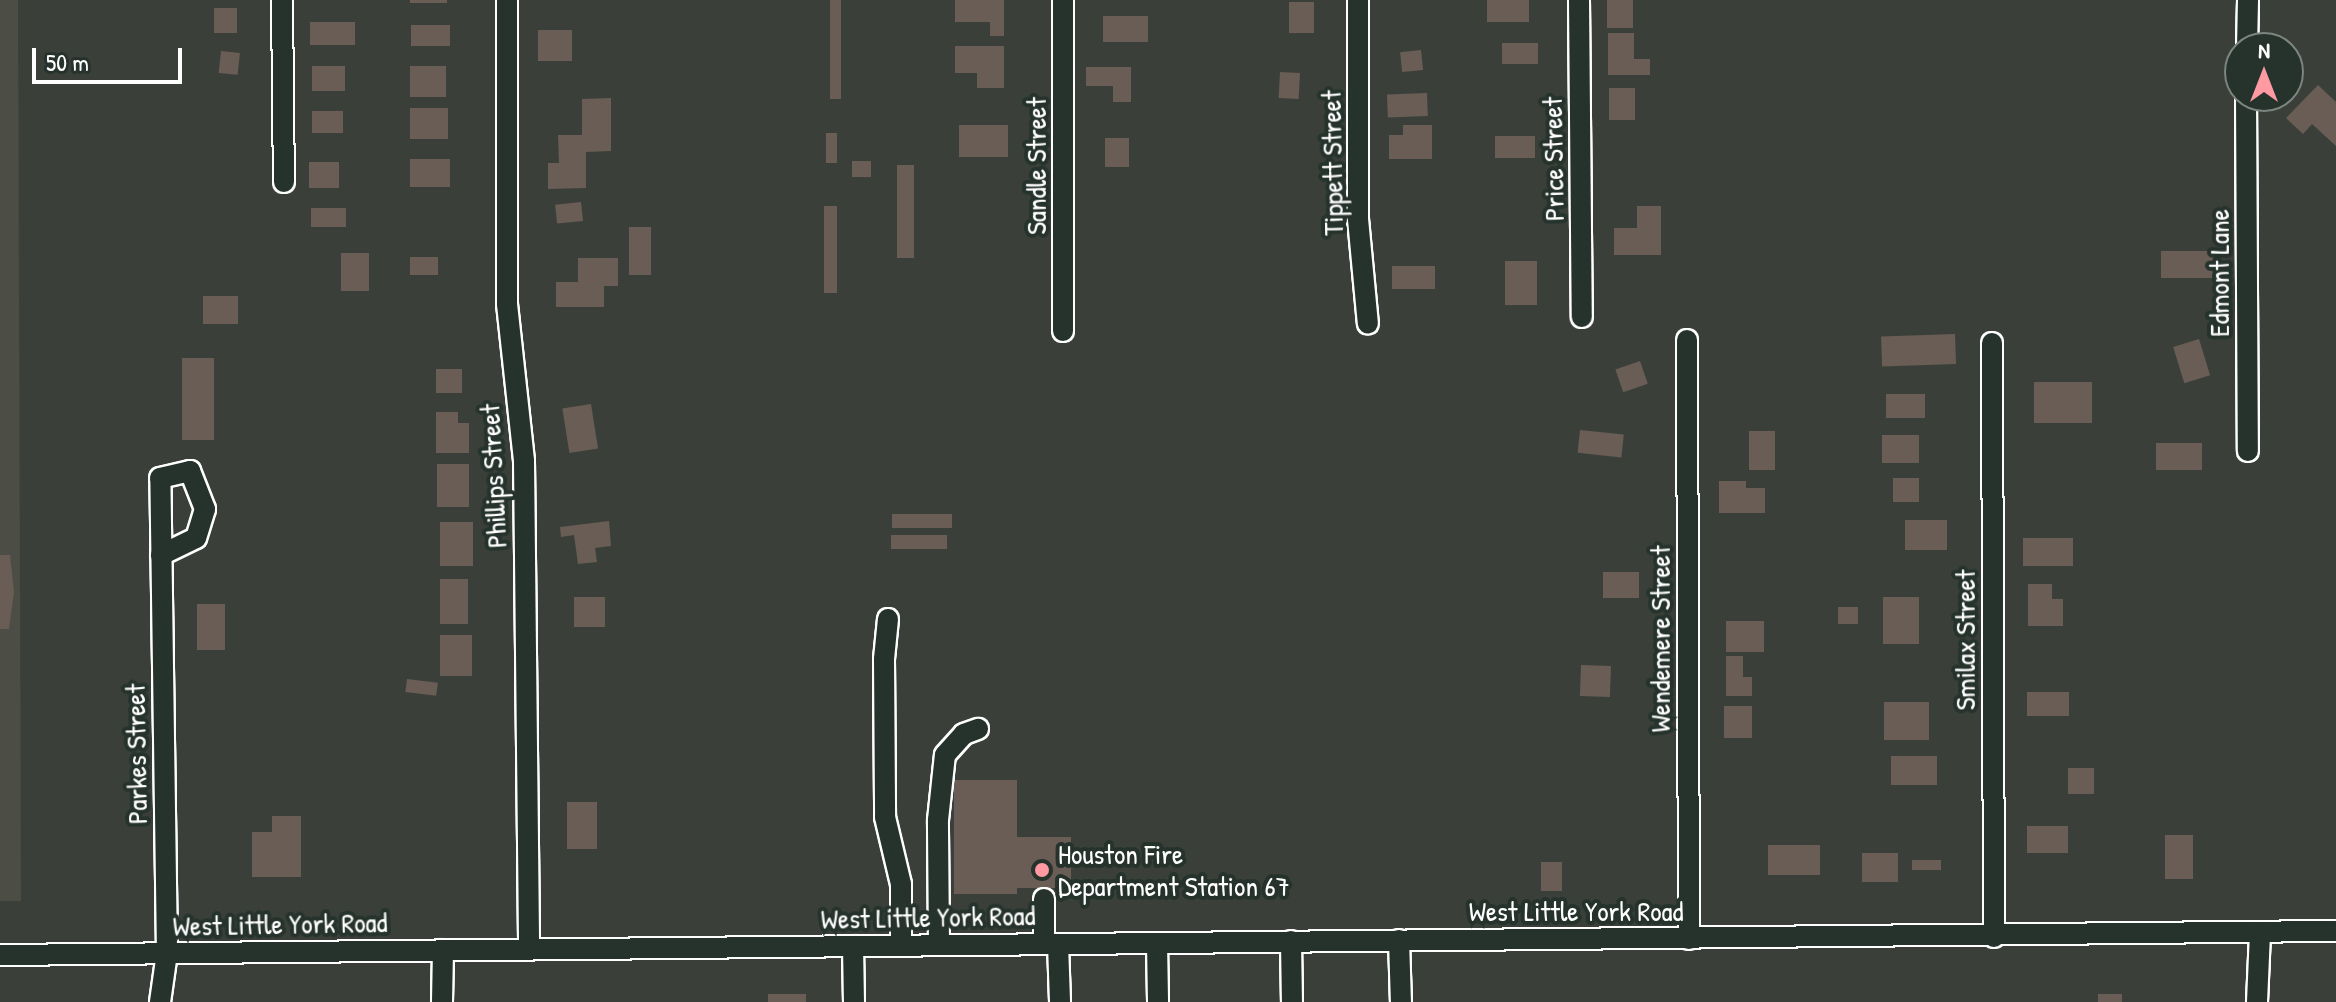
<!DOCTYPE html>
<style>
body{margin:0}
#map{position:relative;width:2336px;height:1002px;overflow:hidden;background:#3a4039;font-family:"Patrick Hand",sans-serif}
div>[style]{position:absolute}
.built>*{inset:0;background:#4c4d45}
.building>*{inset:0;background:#695d55;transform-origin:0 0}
.roads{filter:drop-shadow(2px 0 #fff) drop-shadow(-2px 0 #fff) drop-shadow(0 2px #fff) drop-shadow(0 -2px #fff)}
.minor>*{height:20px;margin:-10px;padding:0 10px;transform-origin:10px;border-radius:10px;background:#26332d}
.dots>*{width:22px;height:22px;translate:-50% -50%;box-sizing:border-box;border:4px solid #26332d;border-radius:50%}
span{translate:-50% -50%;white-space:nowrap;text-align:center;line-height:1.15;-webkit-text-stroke:8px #26332d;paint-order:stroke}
.street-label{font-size:28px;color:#fff}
.poi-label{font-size:28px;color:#fff}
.left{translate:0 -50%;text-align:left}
.north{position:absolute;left:2224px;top:32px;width:80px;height:80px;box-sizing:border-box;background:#26332d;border:2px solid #7d8581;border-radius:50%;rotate:0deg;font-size:22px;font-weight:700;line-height:32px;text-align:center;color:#fff}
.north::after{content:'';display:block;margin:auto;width:28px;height:36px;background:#ff9aa2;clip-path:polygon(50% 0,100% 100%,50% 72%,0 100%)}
.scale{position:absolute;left:32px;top:48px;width:150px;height:36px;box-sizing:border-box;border:4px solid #fff;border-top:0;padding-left:10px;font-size:24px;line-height:28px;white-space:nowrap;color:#fff;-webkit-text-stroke:6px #26332d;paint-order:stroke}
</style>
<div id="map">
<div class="built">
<div style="clip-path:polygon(0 0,18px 0,21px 901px,0 901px)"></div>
</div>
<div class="building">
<div style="left:410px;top:0;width:37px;height:3px"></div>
<div style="left:830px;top:0;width:11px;height:99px"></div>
<div style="clip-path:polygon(955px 0,1004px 0,1004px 36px,990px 36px,990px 22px,955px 22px)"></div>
<div style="left:1487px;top:0;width:42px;height:22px"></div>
<div style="left:1607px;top:0;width:26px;height:28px"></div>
<div style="left:1289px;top:2px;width:25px;height:31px"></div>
<div style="left:214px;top:8px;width:23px;height:25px"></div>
<div style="left:1103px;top:16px;width:45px;height:26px"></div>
<div style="left:310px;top:22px;width:45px;height:23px"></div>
<div style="left:411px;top:25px;width:39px;height:21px"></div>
<div style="left:538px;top:30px;width:34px;height:31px"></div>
<div style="clip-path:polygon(1608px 33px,1634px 33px,1634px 59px,1650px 59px,1650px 75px,1608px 75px)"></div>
<div style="left:1502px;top:43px;width:36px;height:21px"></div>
<div style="clip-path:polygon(955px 46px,1004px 46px,1004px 88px,977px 88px,977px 73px,955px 73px)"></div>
<div style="left:1421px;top:50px;width:20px;height:21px;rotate:84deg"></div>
<div style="left:221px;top:51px;width:19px;height:22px;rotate:6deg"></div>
<div style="left:312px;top:66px;width:33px;height:25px"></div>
<div style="left:410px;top:66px;width:36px;height:31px"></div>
<div style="clip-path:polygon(1086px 67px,1131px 67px,1131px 102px,1113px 102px,1113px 86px,1086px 86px)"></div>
<div style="left:1280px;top:72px;width:20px;height:26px;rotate:3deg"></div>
<div style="clip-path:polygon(2318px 85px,2336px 102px,2336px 146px,2312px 124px,2303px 134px,2286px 118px)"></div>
<div style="left:1609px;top:88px;width:26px;height:32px"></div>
<div style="left:1427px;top:93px;width:23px;height:40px;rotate:88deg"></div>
<div style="clip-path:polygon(611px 98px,611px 151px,586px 152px,586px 188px,548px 189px,548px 163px,559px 163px,558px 135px,582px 135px,582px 99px)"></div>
<div style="left:410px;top:108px;width:38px;height:31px"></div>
<div style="left:312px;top:111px;width:31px;height:22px"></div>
<div style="left:959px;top:125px;width:49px;height:32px"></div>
<div style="clip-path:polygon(1403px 125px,1432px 125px,1432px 159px,1389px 159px,1389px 135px,1403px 135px)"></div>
<div style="left:826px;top:133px;width:11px;height:30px"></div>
<div style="left:1495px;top:136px;width:40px;height:22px"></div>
<div style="left:1105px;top:138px;width:24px;height:29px"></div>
<div style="left:410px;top:159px;width:40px;height:28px"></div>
<div style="left:852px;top:161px;width:19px;height:16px"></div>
<div style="left:309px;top:162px;width:30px;height:26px"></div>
<div style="left:897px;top:165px;width:17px;height:93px"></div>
<div style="left:581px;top:202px;width:19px;height:26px;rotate:84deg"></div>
<div style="left:824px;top:206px;width:13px;height:87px"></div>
<div style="clip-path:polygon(1637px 206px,1661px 206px,1661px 255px,1614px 255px,1614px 228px,1637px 228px)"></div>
<div style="left:311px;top:208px;width:35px;height:19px"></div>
<div style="left:629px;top:227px;width:22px;height:48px"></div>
<div style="left:2161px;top:251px;width:53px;height:27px"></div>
<div style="left:341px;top:253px;width:28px;height:38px"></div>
<div style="left:410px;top:257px;width:28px;height:18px"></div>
<div style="clip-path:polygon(578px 258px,618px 258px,618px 286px,604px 286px,604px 307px,556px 307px,556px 282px,578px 282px)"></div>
<div style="left:1505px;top:261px;width:32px;height:44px"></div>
<div style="left:1392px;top:266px;width:43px;height:23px"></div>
<div style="left:203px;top:296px;width:35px;height:28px"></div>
<div style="left:1955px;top:334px;width:30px;height:74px;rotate:88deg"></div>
<div style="left:2199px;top:339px;width:38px;height:27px;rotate:73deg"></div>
<div style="left:182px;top:358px;width:32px;height:82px"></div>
<div style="left:1640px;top:361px;width:24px;height:26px;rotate:71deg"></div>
<div style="left:436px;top:369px;width:26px;height:24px"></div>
<div style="left:2034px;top:382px;width:58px;height:41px"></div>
<div style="left:1886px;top:394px;width:39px;height:24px"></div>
<div style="left:591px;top:404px;width:45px;height:29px;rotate:81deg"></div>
<div style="clip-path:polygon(436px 412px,458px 412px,458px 423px,469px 423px,469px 453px,436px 453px)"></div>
<div style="left:1580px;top:430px;width:44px;height:23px;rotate:6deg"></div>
<div style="left:1749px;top:431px;width:26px;height:39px"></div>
<div style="left:1882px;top:435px;width:37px;height:28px"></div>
<div style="left:2202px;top:443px;width:27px;height:46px;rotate:90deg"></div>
<div style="left:437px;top:464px;width:32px;height:43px"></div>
<div style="left:1893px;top:478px;width:26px;height:24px"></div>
<div style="clip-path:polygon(1719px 481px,1746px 481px,1746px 488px,1765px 488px,1765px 513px,1719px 513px)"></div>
<div style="left:892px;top:514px;width:60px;height:14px"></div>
<div style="left:1905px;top:520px;width:42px;height:30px"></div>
<div style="clip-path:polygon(609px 521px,611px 546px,595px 548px,597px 562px,578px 564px,574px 535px,561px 537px,560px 527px)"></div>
<div style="left:440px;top:522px;width:33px;height:44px"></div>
<div style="left:891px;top:535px;width:56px;height:14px"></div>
<div style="left:2023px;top:538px;width:50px;height:28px"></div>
<div style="clip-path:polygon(0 555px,10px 555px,14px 592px,9px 629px,0 629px)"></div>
<div style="left:1603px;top:572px;width:36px;height:26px"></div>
<div style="left:440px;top:579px;width:28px;height:45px"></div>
<div style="clip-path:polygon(2028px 584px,2052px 584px,2052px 599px,2063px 599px,2063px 626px,2028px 626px)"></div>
<div style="left:574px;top:597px;width:31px;height:30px"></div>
<div style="left:1883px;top:597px;width:36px;height:47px"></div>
<div style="left:197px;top:604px;width:28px;height:46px"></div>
<div style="left:1838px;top:607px;width:20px;height:17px"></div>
<div style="left:1726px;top:621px;width:38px;height:31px"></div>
<div style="left:440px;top:635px;width:32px;height:41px"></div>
<div style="clip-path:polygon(1726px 656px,1743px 656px,1743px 677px,1752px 677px,1752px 696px,1726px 696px)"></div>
<div style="left:1581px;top:665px;width:30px;height:31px;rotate:2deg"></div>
<div style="left:407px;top:679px;width:31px;height:13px;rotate:7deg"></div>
<div style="left:2027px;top:692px;width:42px;height:24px"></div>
<div style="left:1884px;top:702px;width:45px;height:38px"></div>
<div style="left:1724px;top:706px;width:28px;height:32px"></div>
<div style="left:1891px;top:756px;width:46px;height:29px"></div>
<div style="left:2068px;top:768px;width:26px;height:26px"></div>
<div style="clip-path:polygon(954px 780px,1017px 780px,1017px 837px,1071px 837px,1071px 888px,1017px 888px,1017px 894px,954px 894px)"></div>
<div style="left:567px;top:802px;width:30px;height:47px"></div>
<div style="clip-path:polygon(272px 816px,301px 816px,301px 877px,252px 877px,252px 832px,272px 832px)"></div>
<div style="left:2027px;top:826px;width:41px;height:27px"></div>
<div style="left:2165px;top:835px;width:28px;height:44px"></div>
<div style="left:1768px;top:845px;width:52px;height:30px"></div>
<div style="left:1862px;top:853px;width:36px;height:29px"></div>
<div style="left:1912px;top:860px;width:29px;height:10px"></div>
<div style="left:1541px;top:862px;width:21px;height:29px"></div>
<div style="left:768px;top:994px;width:38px;height:8px"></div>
<div style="left:2098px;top:994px;width:24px;height:8px"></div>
</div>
<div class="roads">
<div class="minor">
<div style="left:282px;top:0;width:182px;rotate:89.4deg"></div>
<div style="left:507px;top:0;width:304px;rotate:90deg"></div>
<div style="left:507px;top:304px;width:158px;rotate:83.8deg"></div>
<div style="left:524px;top:461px;width:488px;rotate:89.4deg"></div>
<div style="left:1063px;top:0;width:331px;rotate:90deg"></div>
<div style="left:1358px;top:0;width:219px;rotate:90deg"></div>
<div style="left:1358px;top:219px;width:105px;rotate:84.6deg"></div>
<div style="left:1579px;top:0;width:317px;rotate:89.5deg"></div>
<div style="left:2247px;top:48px;width:48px;rotate:-88.8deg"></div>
<div style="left:2246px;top:96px;width:355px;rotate:89.7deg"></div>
<div style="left:1687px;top:340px;width:599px;rotate:89.81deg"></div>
<div style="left:1992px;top:343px;width:594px;rotate:89.81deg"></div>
<div style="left:888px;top:619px;width:40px;rotate:95.7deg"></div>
<div style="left:884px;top:659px;width:158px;rotate:89.6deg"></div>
<div style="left:885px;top:817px;width:69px;rotate:76.6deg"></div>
<div style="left:901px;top:884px;width:61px;rotate:90deg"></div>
<div style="left:1044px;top:899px;width:45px;rotate:90deg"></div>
<div style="left:1399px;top:940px;width:62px;rotate:88.2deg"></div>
<div style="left:1291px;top:941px;width:61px;rotate:89.1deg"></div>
<div style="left:1157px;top:943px;width:59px;rotate:89deg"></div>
<div style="left:939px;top:944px;width:124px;rotate:-90.5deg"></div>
<div style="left:938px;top:820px;width:65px;rotate:-83.9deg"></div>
<div style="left:945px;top:755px;width:28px;rotate:-48deg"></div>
<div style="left:964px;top:734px;width:15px;rotate:-20deg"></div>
<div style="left:1058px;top:944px;width:58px;rotate:88deg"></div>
<div style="left:853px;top:946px;width:56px;rotate:89deg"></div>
<div style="left:0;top:955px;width:2336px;rotate:-0.59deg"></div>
<div style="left:160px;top:1002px;width:49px;rotate:-81.9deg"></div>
<div style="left:167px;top:953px;width:475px;rotate:-90.8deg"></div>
<div style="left:160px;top:478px;width:31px;rotate:-13deg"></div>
<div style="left:190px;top:471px;width:41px;rotate:68.5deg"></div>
<div style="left:205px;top:509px;width:30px;rotate:107deg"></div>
<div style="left:196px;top:538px;width:39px;rotate:154deg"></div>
<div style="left:442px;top:1002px;width:52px;rotate:-88.9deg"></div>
<div style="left:2257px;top:1002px;width:69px;rotate:-87.5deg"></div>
</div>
</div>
<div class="dots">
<div style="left:1042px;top:870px;background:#ff9aa2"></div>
</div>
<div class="street-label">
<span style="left:1553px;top:159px;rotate:-91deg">Price Street</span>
<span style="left:1332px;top:163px;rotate:-91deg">Tippett Street</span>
<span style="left:1036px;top:166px;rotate:-90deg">Sandle Street</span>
<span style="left:2219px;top:273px;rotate:-90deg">Edmont Lane</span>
<span style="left:493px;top:476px;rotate:-93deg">Phillips Street</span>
<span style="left:1660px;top:639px;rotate:-90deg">Wendemere Street</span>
<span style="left:1965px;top:640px;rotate:-90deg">Smilax Street</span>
<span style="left:136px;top:754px;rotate:-91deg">Parkes Street</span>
<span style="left:1576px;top:911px">West Little York Road</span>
<span style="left:928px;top:917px;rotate:-1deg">West Little York Road</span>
<span style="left:280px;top:924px;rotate:-1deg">West Little York Road</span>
</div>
<div class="poi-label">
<span class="left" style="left:1058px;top:870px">Houston Fire<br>Department Station 67</span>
</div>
<div class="north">N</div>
<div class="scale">50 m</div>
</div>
